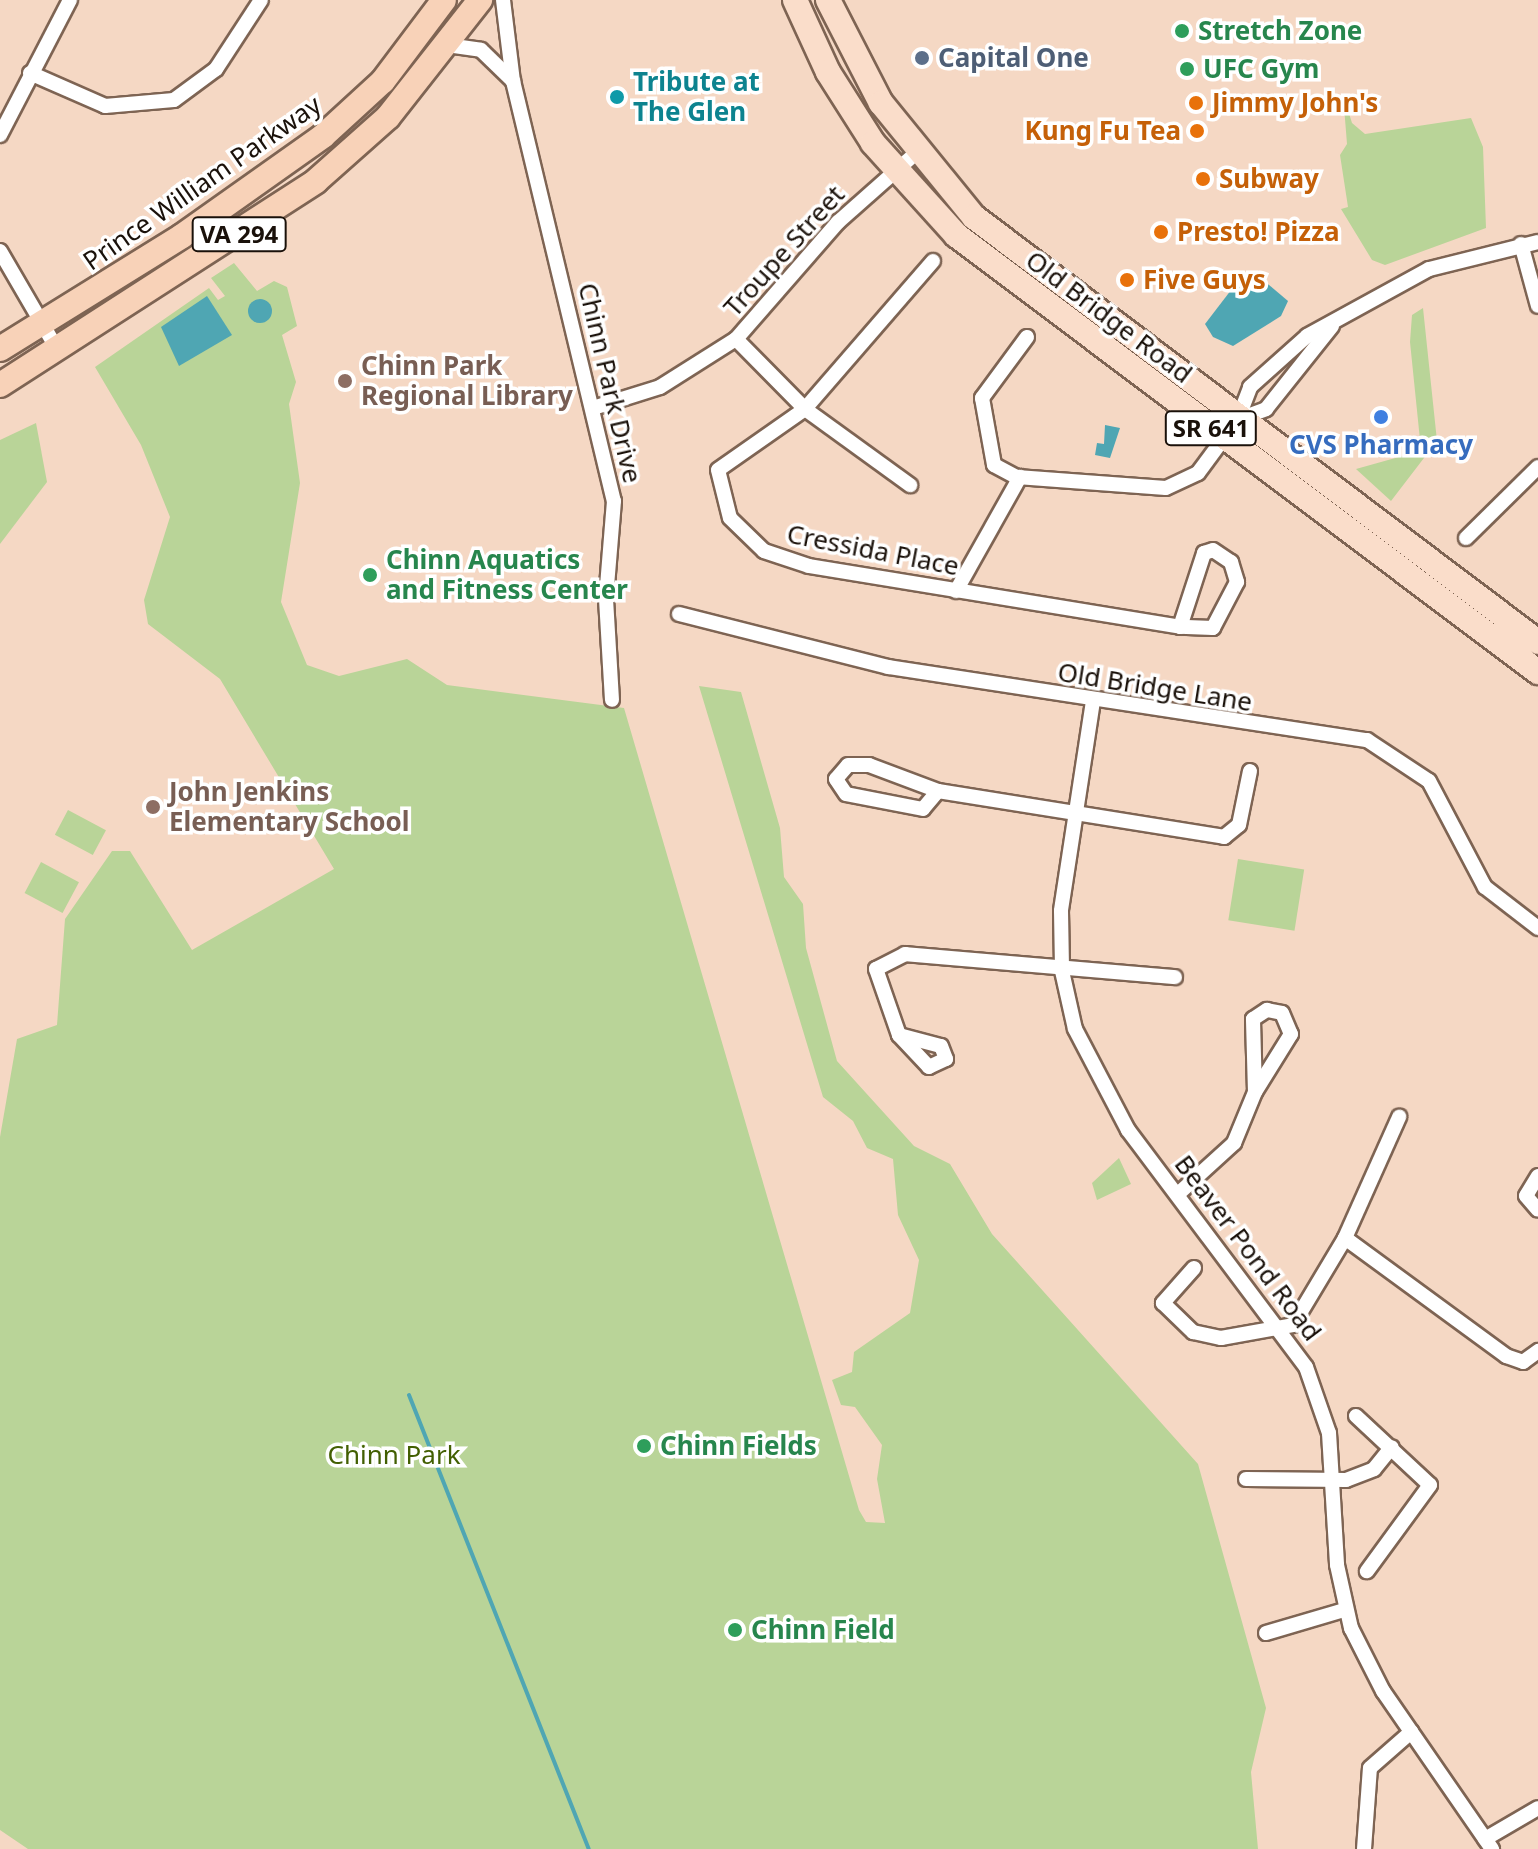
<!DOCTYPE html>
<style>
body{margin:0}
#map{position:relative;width:1538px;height:1849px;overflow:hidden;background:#f5d8c4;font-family:"Noto Sans",sans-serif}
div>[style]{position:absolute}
.green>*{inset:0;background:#b9d498;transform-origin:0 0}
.water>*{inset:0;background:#4fa6b3}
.round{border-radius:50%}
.stream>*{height:4px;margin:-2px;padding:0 2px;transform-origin:2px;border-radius:2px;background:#4fa6b3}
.roads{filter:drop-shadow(2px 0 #7e6453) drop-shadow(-2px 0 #7e6453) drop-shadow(0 2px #7e6453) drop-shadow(0 -2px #7e6453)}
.minor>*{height:14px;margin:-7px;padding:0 7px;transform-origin:7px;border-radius:7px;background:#fff}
.primary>*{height:24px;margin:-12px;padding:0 12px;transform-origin:12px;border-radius:12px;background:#faddca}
.trunk>*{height:24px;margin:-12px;padding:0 12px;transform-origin:12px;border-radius:12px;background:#f8d2b8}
.dots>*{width:22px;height:22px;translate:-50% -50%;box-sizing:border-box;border:4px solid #fff;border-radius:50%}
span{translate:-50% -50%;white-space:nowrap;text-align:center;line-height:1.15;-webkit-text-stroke:7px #fff;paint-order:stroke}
.shield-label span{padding:2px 6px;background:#fff;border:2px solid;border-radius:6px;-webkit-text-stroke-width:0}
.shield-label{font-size:24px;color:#1a110a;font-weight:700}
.leisure-label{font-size:26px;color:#27864d;font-weight:700}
.left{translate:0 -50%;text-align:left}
.service-label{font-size:26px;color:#4e5e75;font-weight:700}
.culture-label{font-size:26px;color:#0d838f;font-weight:700}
.food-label{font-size:26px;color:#c56008;font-weight:700}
.right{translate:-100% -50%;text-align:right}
.street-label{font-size:26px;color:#1a110a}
.education-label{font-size:26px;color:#785e54;font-weight:700}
.shop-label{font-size:26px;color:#366cbe;font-weight:700}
.park-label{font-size:26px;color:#425f02}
</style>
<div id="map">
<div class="green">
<div style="clip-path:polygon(1343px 94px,1352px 123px,1365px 134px,1471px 118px,1483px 147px,1486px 228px,1385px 265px,1372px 260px,1341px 209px,1348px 207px,1340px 155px,1347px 144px)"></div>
<div style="clip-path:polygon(234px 263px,257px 291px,274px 281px,287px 287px,297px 326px,282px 335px,296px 382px,289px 404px,300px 483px,281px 602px,307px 665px,339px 676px,407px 659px,447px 685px,624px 708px,859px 1510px,866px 1522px,885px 1523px,877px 1479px,882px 1445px,855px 1407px,841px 1405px,832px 1380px,852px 1372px,854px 1352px,910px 1313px,919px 1260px,898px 1215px,893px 1159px,867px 1148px,853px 1121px,823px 1097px,699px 686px,741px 692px,780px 828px,784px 877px,803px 904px,806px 948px,837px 1061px,914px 1146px,950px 1164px,992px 1234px,1198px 1464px,1266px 1708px,1251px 1772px,1258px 1849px,28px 1849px,0 1830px,0 1137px,17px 1039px,57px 1025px,65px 919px,112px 851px,130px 851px,192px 950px,334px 869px,220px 679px,148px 624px,144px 600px,170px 517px,141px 445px,95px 367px,209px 288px,218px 300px,225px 296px,211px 278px)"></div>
<div style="clip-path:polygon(1423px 308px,1437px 441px,1391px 501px,1356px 469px,1406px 455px,1420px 440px,1410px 342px,1412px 315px)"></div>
<div style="clip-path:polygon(36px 423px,47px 482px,0 544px,0 440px)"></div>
<div style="left:68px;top:810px;width:43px;height:28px;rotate:28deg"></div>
<div style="left:1238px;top:859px;width:67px;height:62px;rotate:9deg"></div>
<div style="left:41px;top:862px;width:43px;height:35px;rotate:28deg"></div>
<div style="clip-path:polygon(1119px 1158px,1131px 1184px,1097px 1200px,1092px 1183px)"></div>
</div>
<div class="water">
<div style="clip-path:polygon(1255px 273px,1288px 301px,1281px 316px,1233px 346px,1213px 337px,1205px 324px,1238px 281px)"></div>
<div style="clip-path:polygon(207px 296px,232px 335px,179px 366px,161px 327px)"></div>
<div class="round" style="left:248px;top:299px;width:24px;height:24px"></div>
<div style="clip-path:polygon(1105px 425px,1120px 428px,1110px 458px,1095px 455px,1097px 443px,1104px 444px)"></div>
</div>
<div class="stream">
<div style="left:409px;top:1395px;width:488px;rotate:68.4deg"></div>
</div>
<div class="roads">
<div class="minor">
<div style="left:503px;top:0;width:82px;rotate:83deg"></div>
<div style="left:513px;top:81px;width:432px;rotate:76.5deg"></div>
<div style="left:614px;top:501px;width:98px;rotate:94.7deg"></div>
<div style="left:606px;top:599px;width:101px;rotate:86.6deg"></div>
<div style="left:447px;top:45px;width:34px;rotate:8deg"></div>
<div style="left:481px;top:50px;width:45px;rotate:44.1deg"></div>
<div style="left:30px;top:73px;width:82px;rotate:23.7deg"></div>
<div style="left:105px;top:106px;width:69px;rotate:-5deg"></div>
<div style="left:174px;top:100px;width:52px;rotate:-36.4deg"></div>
<div style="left:216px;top:69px;width:82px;rotate:-56.9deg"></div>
<div style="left:0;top:135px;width:152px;rotate:-62.6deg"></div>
<div style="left:1521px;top:244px;width:64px;rotate:74.7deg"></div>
<div style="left:0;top:251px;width:113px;rotate:59.8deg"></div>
<div style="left:933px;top:261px;width:196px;rotate:130.9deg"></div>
<div style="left:805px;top:409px;width:106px;rotate:145deg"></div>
<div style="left:718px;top:470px;width:49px;rotate:76deg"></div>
<div style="left:730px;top:518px;width:47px;rotate:44.1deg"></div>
<div style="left:764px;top:551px;width:47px;rotate:18.4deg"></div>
<div style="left:809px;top:566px;width:376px;rotate:9.3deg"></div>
<div style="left:1027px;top:337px;width:76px;rotate:126.4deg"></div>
<div style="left:982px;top:398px;width:68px;rotate:79.8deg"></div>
<div style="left:994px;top:465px;width:26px;rotate:28deg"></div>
<div style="left:1017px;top:477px;width:149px;rotate:4.2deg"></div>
<div style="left:1166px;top:488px;width:35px;rotate:-25deg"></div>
<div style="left:1198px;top:473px;width:67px;rotate:-53.5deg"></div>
<div style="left:1238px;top:419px;width:34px;rotate:-69deg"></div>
<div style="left:1250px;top:387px;width:76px;rotate:-41.8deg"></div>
<div style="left:1307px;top:336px;width:139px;rotate:-28.8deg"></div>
<div style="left:1429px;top:269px;width:112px;rotate:-13.9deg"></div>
<div style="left:736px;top:339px;width:98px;rotate:45.4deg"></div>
<div style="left:805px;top:409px;width:130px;rotate:35.9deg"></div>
<div style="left:593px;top:408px;width:70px;rotate:-17.4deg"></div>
<div style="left:660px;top:387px;width:90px;rotate:-32.3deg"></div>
<div style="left:736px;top:339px;width:155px;rotate:-48.9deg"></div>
<div style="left:838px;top:222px;width:104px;rotate:-41.5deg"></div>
<div style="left:1239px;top:419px;width:29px;rotate:-20deg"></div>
<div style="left:1266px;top:409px;width:106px;rotate:-51.5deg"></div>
<div style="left:1466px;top:538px;width:101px;rotate:-44.6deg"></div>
<div style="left:1213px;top:550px;width:22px;rotate:34deg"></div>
<div style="left:1231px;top:562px;width:21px;rotate:73deg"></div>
<div style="left:1237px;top:582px;width:52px;rotate:117.6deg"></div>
<div style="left:1213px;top:628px;width:33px;rotate:-178deg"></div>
<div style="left:1180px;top:627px;width:78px;rotate:-72deg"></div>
<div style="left:1204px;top:553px;width:9px;rotate:-18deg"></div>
<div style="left:956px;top:591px;width:131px;rotate:-60.7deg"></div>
<div style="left:679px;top:614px;width:216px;rotate:14.2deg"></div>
<div style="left:888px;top:667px;width:485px;rotate:8.7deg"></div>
<div style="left:1367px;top:740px;width:74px;rotate:33.5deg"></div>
<div style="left:1429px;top:781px;width:120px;rotate:62.2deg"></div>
<div style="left:1485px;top:887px;width:67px;rotate:37.7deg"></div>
<div style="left:1093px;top:701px;width:212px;rotate:98.7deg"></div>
<div style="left:1061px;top:911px;width:60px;rotate:89deg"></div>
<div style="left:1062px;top:971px;width:59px;rotate:77.4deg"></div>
<div style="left:1075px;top:1029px;width:114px;rotate:62.3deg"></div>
<div style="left:1128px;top:1130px;width:296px;rotate:53.1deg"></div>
<div style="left:1306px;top:1367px;width:70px;rotate:70.8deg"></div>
<div style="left:1329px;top:1433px;width:132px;rotate:86.5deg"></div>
<div style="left:1337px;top:1565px;width:65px;rotate:77.5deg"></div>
<div style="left:1351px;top:1628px;width:71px;rotate:63.1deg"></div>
<div style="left:1383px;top:1691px;width:192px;rotate:55.4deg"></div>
<div style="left:848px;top:765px;width:21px"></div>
<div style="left:869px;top:765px;width:74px;rotate:20.6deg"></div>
<div style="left:938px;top:791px;width:23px;rotate:130deg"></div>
<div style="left:923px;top:809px;width:78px;rotate:-169deg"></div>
<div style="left:846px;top:794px;width:18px;rotate:-124deg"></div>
<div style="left:836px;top:779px;width:18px;rotate:-49deg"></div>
<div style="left:938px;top:791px;width:290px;rotate:9.1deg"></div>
<div style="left:1224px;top:837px;width:19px;rotate:-39deg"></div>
<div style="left:1239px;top:825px;width:55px;rotate:-78.5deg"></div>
<div style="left:1267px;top:1010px;width:15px;rotate:11deg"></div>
<div style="left:1282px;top:1013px;width:23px;rotate:67deg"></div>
<div style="left:1291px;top:1034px;width:68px;rotate:121.8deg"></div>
<div style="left:1255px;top:1092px;width:73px;rotate:-91.6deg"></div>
<div style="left:1253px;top:1019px;width:17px;rotate:-33deg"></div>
<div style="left:899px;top:1035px;width:70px;rotate:-109.2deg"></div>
<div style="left:876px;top:969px;width:33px;rotate:-27deg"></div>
<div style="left:905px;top:954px;width:271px;rotate:4.9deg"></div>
<div style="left:899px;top:1035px;width:43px;rotate:14.7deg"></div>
<div style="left:941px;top:1046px;width:14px;rotate:69deg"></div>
<div style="left:946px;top:1059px;width:19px;rotate:155deg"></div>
<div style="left:929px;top:1067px;width:44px;rotate:-133.2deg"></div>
<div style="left:1538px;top:1176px;width:23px;rotate:121deg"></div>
<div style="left:1526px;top:1196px;width:18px;rotate:49deg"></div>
<div style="left:1178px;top:1194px;width:76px;rotate:-42.3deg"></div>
<div style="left:1234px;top:1143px;width:55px;rotate:-67.6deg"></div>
<div style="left:1345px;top:1238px;width:200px;rotate:36.2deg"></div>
<div style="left:1506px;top:1356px;width:18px;rotate:19deg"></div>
<div style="left:1523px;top:1362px;width:19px;rotate:-36deg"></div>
<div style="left:1194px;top:1268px;width:47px;rotate:131.5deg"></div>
<div style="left:1163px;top:1303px;width:42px;rotate:44deg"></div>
<div style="left:1193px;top:1332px;width:29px;rotate:12deg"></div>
<div style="left:1221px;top:1338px;width:73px;rotate:-10.2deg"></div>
<div style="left:1293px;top:1325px;width:101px;rotate:-59.1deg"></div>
<div style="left:1345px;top:1238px;width:133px;rotate:-65.9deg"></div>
<div style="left:1356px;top:1416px;width:101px;rotate:43deg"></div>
<div style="left:1430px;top:1485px;width:107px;rotate:126.2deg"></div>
<div style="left:1246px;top:1479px;width:100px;rotate:0.6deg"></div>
<div style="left:1346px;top:1480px;width:30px;rotate:-21deg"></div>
<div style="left:1374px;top:1469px;width:28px;rotate:-51deg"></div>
<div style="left:1266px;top:1633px;width:81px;rotate:-16.4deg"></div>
<div style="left:1485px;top:1839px;width:61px;rotate:-30.3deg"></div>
<div style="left:1364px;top:1849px;width:81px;rotate:-85.8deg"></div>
<div style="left:1370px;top:1768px;width:55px;rotate:-41.3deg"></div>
</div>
<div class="primary">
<div style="left:795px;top:0;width:79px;rotate:65.4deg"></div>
<div style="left:828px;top:72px;width:84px;rotate:57.6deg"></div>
<div style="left:873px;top:143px;width:124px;rotate:47.9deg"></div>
<div style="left:956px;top:235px;width:728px;rotate:36.9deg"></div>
<div style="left:828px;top:0;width:116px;rotate:62.8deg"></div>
<div style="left:881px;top:103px;width:147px;rotate:50.8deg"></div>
<div style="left:974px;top:217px;width:706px;rotate:37deg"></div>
</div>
<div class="trunk">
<div style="left:0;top:349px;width:214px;rotate:-31.8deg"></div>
<div style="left:182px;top:236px;width:173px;rotate:-35.3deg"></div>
<div style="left:323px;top:136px;width:81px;rotate:-42.5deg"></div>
<div style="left:383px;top:81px;width:101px;rotate:-53deg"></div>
<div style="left:0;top:385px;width:376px;rotate:-32.8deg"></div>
<div style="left:316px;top:181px;width:96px;rotate:-41.6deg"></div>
<div style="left:388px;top:117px;width:149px;rotate:-51.8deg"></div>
</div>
</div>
<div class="dots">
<div style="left:1182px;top:31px;background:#2e9e5b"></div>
<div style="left:922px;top:58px;background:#5c6f8a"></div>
<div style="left:1187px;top:69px;background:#2e9e5b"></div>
<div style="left:617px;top:97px;background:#0f9aa8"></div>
<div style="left:1196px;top:103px;background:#e8710a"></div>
<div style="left:1197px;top:131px;background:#e8710a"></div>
<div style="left:1203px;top:179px;background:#e8710a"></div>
<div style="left:1161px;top:232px;background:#e8710a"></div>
<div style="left:1127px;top:280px;background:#e8710a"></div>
<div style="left:345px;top:381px;background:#8d6e63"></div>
<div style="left:1381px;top:417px;background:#3f7fe0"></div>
<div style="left:370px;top:575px;background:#2e9e5b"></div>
<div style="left:153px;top:807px;background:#8d6e63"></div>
<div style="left:644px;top:1446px;background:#2e9e5b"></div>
<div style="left:735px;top:1630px;background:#2e9e5b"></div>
</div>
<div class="shield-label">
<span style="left:239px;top:234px">VA 294</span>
<span style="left:1211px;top:428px">SR 641</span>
</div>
<div class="leisure-label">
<span class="left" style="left:1198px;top:31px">Stretch Zone</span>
<span class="left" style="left:1203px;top:69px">UFC Gym</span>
<span class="left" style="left:386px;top:575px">Chinn Aquatics<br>and Fitness Center</span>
<span class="left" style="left:660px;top:1446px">Chinn Fields</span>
<span class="left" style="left:751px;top:1630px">Chinn Field</span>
</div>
<div class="service-label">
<span class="left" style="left:938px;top:58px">Capital One</span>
</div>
<div class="culture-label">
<span class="left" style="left:633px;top:97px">Tribute at<br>The Glen</span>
</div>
<div class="food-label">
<span class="left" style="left:1212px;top:103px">Jimmy John's</span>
<span class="right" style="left:1181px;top:131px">Kung Fu Tea</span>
<span class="left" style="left:1219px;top:179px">Subway</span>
<span class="left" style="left:1177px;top:232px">Presto! Pizza</span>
<span class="left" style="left:1143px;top:280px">Five Guys</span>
</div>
<div class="street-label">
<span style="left:202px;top:183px;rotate:-35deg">Prince William Parkway</span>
<span style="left:784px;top:251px;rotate:-48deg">Troupe Street</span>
<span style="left:1109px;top:317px;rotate:37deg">Old Bridge Road</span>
<span style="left:610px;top:383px;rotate:77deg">Chinn Park Drive</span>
<span style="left:873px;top:550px;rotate:11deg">Cressida Place</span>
<span style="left:1155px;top:687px;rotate:9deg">Old Bridge Lane</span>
<span style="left:1248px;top:1248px;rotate:53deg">Beaver Pond Road</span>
</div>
<div class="education-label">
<span class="left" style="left:361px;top:381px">Chinn Park<br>Regional Library</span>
<span class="left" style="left:169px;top:807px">John Jenkins<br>Elementary School</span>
</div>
<div class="shop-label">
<span style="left:1381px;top:445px">CVS Pharmacy</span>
</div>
<div class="park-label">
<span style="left:394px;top:1455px">Chinn Park</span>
</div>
</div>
